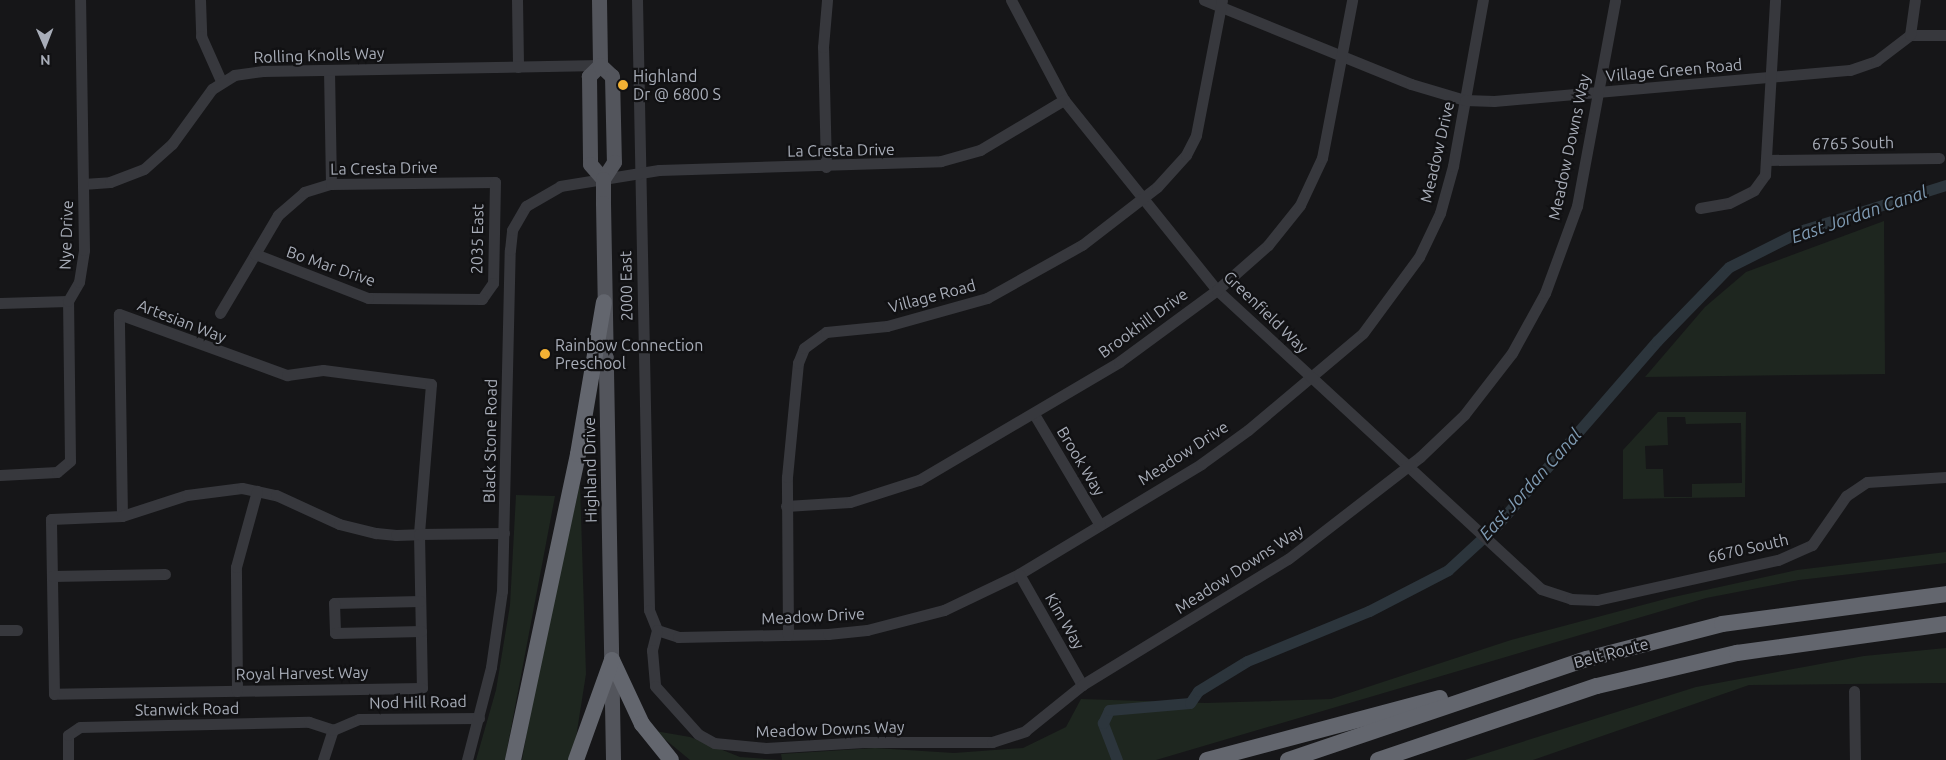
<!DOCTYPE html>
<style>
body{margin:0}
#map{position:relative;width:1946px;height:760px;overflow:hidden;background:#161618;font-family:Ubuntu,sans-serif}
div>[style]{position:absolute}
.green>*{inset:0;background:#1e261f}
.canal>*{height:11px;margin:-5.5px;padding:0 5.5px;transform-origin:5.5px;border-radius:5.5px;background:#2c353c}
.minor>*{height:11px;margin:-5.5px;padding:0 5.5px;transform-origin:5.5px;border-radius:5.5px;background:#37383d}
.major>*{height:15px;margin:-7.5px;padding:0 7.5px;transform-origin:7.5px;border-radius:7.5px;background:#53555c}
.highway>*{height:16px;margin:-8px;padding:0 8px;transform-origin:8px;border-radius:8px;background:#63666e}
.dots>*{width:14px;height:14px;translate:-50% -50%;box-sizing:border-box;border:2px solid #111113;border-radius:50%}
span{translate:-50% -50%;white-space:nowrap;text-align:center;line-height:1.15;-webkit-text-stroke:4.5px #111113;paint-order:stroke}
.street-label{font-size:16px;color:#a8adb8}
.poi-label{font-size:16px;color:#a8adb8}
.left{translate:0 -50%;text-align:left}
.water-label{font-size:18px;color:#7f9bb3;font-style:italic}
.north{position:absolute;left:20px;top:20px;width:50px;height:50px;-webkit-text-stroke:4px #111113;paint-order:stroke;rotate:179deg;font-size:14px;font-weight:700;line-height:20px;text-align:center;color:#a8adb8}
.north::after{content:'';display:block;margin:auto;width:18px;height:22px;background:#a8adb8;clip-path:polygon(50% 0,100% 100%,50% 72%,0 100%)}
</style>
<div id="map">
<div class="green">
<div style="clip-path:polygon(1884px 221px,1885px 374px,1645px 377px,1705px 307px,1746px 272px)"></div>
<div style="clip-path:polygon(evenodd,1658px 412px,1746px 412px,1745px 497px,1623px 499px,1623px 450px,1658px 412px,1667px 417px,1685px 417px,1686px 424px,1741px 423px,1742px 483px,1692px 484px,1692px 497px,1664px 497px,1663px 469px,1646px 469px,1645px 446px,1668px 445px,1667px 417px)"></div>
<div style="clip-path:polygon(580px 484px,586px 674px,575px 744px,568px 760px,522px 760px,540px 657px)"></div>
<div style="clip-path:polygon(516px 495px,555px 496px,505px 760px,476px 760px,496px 690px,510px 605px)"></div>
<div style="clip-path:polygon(1946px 552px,1946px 563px,1799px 580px,1706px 598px,1156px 760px,782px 760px,781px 754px,875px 748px,954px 753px,1023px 748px,1066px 727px,1081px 699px,1206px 703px,1331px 699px,1511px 640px,1669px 598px,1797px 570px)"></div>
<div style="clip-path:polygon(1946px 648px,1946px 683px,1749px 685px,1533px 760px,1465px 760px,1696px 687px,1864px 656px)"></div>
<div style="clip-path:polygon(655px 731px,690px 737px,740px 757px,780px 760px,690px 760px)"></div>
</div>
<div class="canal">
<div style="left:1117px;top:760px;width:40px;rotate:-111deg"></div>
<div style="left:1103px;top:723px;width:14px;rotate:-65deg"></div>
<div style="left:1109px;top:710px;width:81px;rotate:-4.9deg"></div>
<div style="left:1190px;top:703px;width:14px;rotate:-56deg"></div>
<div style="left:1198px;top:691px;width:57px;rotate:-31.5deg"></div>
<div style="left:1247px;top:661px;width:132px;rotate:-22.3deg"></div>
<div style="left:1369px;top:611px;width:89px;rotate:-27.4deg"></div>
<div style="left:1448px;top:570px;width:67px;rotate:-42.6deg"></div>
<div style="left:1497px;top:525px;width:244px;rotate:-49deg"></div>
<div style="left:1657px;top:341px;width:103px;rotate:-45.8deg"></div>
<div style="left:1729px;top:267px;width:83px;rotate:-26.6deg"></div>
<div style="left:1803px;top:230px;width:150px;rotate:-17.5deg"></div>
</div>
<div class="minor">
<div style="left:200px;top:0;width:36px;rotate:88deg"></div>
<div style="left:201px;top:36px;width:49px;rotate:66deg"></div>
<div style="left:517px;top:0;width:67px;rotate:89.1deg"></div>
<div style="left:637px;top:0;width:610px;rotate:88.87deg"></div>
<div style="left:649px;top:610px;width:22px;rotate:68deg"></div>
<div style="left:657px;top:630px;width:22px;rotate:18deg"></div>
<div style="left:678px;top:637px;width:150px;rotate:-1.1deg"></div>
<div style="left:828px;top:634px;width:39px;rotate:-6deg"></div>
<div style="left:867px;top:630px;width:80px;rotate:-14.6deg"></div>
<div style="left:944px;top:610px;width:83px;rotate:-25.6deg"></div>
<div style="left:1019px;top:574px;width:213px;rotate:-31.1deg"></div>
<div style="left:1201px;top:464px;width:58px;rotate:-35.9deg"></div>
<div style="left:1248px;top:430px;width:150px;rotate:-40.1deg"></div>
<div style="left:1363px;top:333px;width:94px;rotate:-53.6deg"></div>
<div style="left:1419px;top:257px;width:49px;rotate:-64.5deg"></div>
<div style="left:1440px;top:213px;width:49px;rotate:-74.5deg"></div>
<div style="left:1453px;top:166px;width:169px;rotate:-79.8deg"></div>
<div style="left:1011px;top:0;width:113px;rotate:62.1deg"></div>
<div style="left:1064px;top:100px;width:244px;rotate:51.2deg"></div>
<div style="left:1217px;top:290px;width:441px;rotate:42.7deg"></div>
<div style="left:1541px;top:589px;width:32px;rotate:18deg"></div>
<div style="left:1571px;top:599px;width:26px;rotate:2deg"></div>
<div style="left:1597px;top:600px;width:185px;rotate:-12.5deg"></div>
<div style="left:1778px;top:560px;width:37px;rotate:-24deg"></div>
<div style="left:1812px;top:545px;width:60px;rotate:-55.2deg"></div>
<div style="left:1846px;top:496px;width:25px;rotate:-34deg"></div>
<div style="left:1867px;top:482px;width:79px;rotate:-3.6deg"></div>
<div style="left:1204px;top:0;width:223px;rotate:22.1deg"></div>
<div style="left:1411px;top:84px;width:56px;rotate:16.5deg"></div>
<div style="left:1465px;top:100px;width:29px;rotate:2deg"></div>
<div style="left:1494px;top:101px;width:357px;rotate:-5deg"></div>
<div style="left:1850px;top:70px;width:28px;rotate:-19deg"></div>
<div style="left:1876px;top:61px;width:43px;rotate:-37.4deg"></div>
<div style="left:1910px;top:35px;width:36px"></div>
<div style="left:1910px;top:35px;width:35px;rotate:-82deg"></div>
<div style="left:329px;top:70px;width:114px;rotate:89deg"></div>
<div style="left:1768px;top:160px;width:171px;rotate:-0.7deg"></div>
<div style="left:826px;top:167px;width:120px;rotate:-91.4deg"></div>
<div style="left:823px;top:47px;width:47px;rotate:-85.1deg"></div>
<div style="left:83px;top:184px;width:27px;rotate:-4deg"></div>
<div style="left:110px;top:182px;width:36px;rotate:-21deg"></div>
<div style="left:144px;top:169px;width:38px;rotate:-42deg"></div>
<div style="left:172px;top:144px;width:68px;rotate:-54deg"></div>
<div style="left:212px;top:89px;width:26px;rotate:-32deg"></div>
<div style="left:234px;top:75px;width:29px;rotate:-8deg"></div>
<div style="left:263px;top:71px;width:337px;rotate:-1deg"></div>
<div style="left:1700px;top:208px;width:29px;rotate:-10deg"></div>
<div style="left:1729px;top:203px;width:28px;rotate:-27deg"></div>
<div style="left:1754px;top:190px;width:19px;rotate:-54deg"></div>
<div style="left:1765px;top:175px;width:175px;rotate:-86.7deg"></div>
<div style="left:0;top:303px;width:68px;rotate:-1.7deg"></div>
<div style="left:220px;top:313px;width:69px;rotate:-59.3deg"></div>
<div style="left:255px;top:254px;width:45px;rotate:-59.5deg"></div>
<div style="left:278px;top:215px;width:35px;rotate:-41deg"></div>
<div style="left:304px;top:192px;width:28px;rotate:-17deg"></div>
<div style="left:331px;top:184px;width:164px;rotate:-0.7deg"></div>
<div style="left:495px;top:182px;width:101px;rotate:91.1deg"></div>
<div style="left:493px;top:283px;width:19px;rotate:125deg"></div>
<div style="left:482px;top:299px;width:114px;rotate:-179.5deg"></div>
<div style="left:368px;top:298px;width:121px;rotate:-158.7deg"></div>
<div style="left:1034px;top:414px;width:129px;rotate:59.3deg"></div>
<div style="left:0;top:475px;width:57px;rotate:-3deg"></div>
<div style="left:57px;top:472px;width:17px;rotate:-40deg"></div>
<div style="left:70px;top:461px;width:160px;rotate:-90.7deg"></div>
<div style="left:68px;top:301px;width:22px;rotate:-60deg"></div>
<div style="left:79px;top:282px;width:32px;rotate:-81deg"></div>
<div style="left:84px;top:250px;width:250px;rotate:-90.9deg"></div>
<div style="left:786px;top:506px;width:64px;rotate:-3.6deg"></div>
<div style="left:850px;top:502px;width:72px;rotate:-17.7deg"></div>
<div style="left:919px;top:480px;width:232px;rotate:-30.5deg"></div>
<div style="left:1119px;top:362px;width:122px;rotate:-36.3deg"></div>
<div style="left:1217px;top:290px;width:68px;rotate:-41.4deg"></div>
<div style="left:1268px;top:245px;width:51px;rotate:-51.3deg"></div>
<div style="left:1300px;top:205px;width:52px;rotate:-64.9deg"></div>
<div style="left:1322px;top:158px;width:161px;rotate:-79.2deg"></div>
<div style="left:122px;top:516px;width:202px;rotate:-90.9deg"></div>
<div style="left:119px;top:314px;width:179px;rotate:20deg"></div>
<div style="left:287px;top:375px;width:36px;rotate:-8deg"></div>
<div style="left:323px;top:370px;width:109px;rotate:7.4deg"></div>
<div style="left:431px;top:384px;width:150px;rotate:94.6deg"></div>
<div style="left:419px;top:534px;width:154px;rotate:88.9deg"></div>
<div style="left:422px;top:688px;width:368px;rotate:179.1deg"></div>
<div style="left:54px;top:694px;width:175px;rotate:-91deg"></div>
<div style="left:51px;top:519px;width:71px;rotate:-2.4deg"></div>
<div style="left:122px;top:516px;width:68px;rotate:-17.9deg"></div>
<div style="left:187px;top:495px;width:55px;rotate:-7.3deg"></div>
<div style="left:242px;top:488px;width:35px;rotate:12deg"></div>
<div style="left:276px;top:495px;width:69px;rotate:24.7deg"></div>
<div style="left:339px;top:524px;width:38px;rotate:14deg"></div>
<div style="left:376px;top:533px;width:20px;rotate:6deg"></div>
<div style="left:396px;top:535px;width:23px;rotate:-2deg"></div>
<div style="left:419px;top:534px;width:85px;rotate:-0.7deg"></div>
<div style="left:1019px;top:574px;width:128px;rotate:60.4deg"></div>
<div style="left:52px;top:576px;width:113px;rotate:-1deg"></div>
<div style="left:420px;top:601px;width:86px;rotate:178.7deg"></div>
<div style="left:334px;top:603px;width:30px;rotate:88deg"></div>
<div style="left:335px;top:633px;width:86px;rotate:-1.3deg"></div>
<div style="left:0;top:630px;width:17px"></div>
<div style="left:657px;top:630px;width:21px;rotate:104deg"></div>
<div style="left:652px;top:650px;width:36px;rotate:85deg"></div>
<div style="left:655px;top:686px;width:64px;rotate:48.1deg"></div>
<div style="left:698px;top:734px;width:18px;rotate:29deg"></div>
<div style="left:714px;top:743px;width:52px;rotate:5.5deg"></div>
<div style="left:766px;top:748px;width:98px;rotate:-3.5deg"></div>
<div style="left:864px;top:742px;width:128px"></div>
<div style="left:992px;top:742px;width:35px;rotate:-18deg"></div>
<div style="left:1025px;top:731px;width:73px;rotate:-38.9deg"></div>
<div style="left:1082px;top:685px;width:241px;rotate:-31.5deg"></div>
<div style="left:1288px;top:559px;width:167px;rotate:-37.7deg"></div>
<div style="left:1420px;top:457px;width:61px;rotate:-43.7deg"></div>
<div style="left:1464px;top:415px;width:78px;rotate:-52.3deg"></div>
<div style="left:1512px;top:353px;width:68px;rotate:-61.2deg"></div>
<div style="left:1545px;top:293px;width:93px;rotate:-69.8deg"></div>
<div style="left:1577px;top:206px;width:209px;rotate:-79.5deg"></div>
<div style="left:788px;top:635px;width:158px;rotate:-90.4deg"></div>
<div style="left:787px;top:477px;width:115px;rotate:-84.5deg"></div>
<div style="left:798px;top:363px;width:16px;rotate:-68deg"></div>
<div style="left:804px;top:348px;width:27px;rotate:-36deg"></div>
<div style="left:826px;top:332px;width:61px;rotate:-5.6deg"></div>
<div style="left:887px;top:326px;width:104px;rotate:-15.6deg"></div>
<div style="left:987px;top:298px;width:109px;rotate:-29.2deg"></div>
<div style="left:1082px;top:245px;width:95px;rotate:-37.7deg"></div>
<div style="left:1157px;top:187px;width:43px;rotate:-47.8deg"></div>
<div style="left:1186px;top:155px;width:22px;rotate:-63deg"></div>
<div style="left:1196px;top:135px;width:137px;rotate:-79.1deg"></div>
<div style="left:237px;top:691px;width:124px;rotate:-90.5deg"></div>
<div style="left:236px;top:567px;width:79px;rotate:-74.6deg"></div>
<div style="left:1854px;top:691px;width:69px;rotate:89.2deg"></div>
<div style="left:68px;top:760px;width:25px;rotate:-90deg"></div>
<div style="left:68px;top:735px;width:14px;rotate:-34deg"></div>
<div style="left:80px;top:727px;width:229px;rotate:-1.3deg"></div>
<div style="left:309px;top:722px;width:25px;rotate:18deg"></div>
<div style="left:323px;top:760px;width:32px;rotate:-72deg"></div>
<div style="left:333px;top:730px;width:28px;rotate:-23deg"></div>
<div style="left:359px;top:719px;width:120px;rotate:-0.5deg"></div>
<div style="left:467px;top:760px;width:96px;rotate:-75.5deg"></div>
<div style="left:491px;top:667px;width:77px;rotate:-81.8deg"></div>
<div style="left:502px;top:591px;width:341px;rotate:-88.7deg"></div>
<div style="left:510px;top:250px;width:20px;rotate:-84deg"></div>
<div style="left:512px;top:230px;width:28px;rotate:-60deg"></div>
<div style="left:526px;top:206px;width:39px;rotate:-30deg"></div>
<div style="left:560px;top:186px;width:100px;rotate:-9.2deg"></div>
<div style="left:659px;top:170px;width:282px;rotate:-1.8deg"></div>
<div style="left:941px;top:161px;width:41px;rotate:-15.8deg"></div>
<div style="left:980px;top:150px;width:98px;rotate:-30.8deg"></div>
</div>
<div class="major">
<div style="left:599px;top:0;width:65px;rotate:89.1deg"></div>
<div style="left:600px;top:65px;width:16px;rotate:135deg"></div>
<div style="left:589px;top:76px;width:88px;rotate:89.3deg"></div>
<div style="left:590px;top:164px;width:20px;rotate:49deg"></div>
<div style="left:600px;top:65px;width:16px;rotate:43deg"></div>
<div style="left:612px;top:76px;width:86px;rotate:88.7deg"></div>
<div style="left:614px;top:162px;width:20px;rotate:123deg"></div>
<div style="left:603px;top:179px;width:24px;rotate:90deg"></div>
<div style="left:603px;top:203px;width:557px;rotate:88.97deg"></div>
</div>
<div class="highway">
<div style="left:612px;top:660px;width:71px;rotate:64.9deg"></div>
<div style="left:642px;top:724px;width:46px;rotate:51.1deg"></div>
<div style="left:513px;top:760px;width:313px;rotate:-78deg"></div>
<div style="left:578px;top:454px;width:154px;rotate:-80.3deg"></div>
<div style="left:576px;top:760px;width:106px;rotate:-70.2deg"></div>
<div style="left:1207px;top:760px;width:241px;rotate:-14.9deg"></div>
<div style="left:1288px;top:760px;width:316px;rotate:-18.7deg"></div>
<div style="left:1587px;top:659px;width:139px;rotate:-14.5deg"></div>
<div style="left:1722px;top:624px;width:226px;rotate:-7.6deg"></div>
<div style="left:1378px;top:760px;width:231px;rotate:-18.7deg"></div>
<div style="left:1597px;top:686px;width:144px;rotate:-13.3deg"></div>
<div style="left:1737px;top:653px;width:211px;rotate:-7.9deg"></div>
</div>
<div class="dots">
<div style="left:623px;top:85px;background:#f2b134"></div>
<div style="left:545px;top:354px;background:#f2b134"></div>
</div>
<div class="street-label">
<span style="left:319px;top:55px;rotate:-2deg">Rolling Knolls Way</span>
<span style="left:1674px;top:70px;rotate:-5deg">Village Green Road</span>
<span style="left:1853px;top:143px;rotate:-1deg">6765 South</span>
<span style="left:1569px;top:147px;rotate:-78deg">Meadow Downs Way</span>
<span style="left:841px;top:150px;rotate:-1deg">La Cresta Drive</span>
<span style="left:1437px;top:152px;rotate:-77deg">Meadow Drive</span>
<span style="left:384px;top:168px;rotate:-1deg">La Cresta Drive</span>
<span style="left:66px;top:235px;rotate:-88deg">Nye Drive</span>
<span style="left:477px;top:239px;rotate:-89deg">2035 East</span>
<span style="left:331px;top:266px;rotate:19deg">Bo Mar Drive</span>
<span style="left:626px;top:286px;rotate:-91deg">2000 East</span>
<span style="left:932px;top:296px;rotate:-15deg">Village Road</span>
<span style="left:1266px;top:312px;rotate:44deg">Greenfield Way</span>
<span style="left:182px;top:321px;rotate:21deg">Artesian Way</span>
<span style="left:1143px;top:323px;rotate:-36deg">Brookhill Drive</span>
<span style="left:490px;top:441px;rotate:-89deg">Black Stone Road</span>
<span style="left:1183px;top:453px;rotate:-33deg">Meadow Drive</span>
<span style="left:1081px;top:461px;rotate:59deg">Brook Way</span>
<span style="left:590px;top:470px;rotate:-91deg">Highland Drive</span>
<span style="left:1748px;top:548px;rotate:-13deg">6670 South</span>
<span style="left:1239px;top:569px;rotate:-33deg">Meadow Downs Way</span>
<span style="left:813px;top:616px;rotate:-3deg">Meadow Drive</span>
<span style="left:1065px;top:621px;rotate:60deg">Kim Way</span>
<span style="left:1611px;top:653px;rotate:-15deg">Belt Route</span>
<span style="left:302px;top:673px;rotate:-1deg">Royal Harvest Way</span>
<span style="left:418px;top:702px;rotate:-1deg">Nod Hill Road</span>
<span style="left:187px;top:709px;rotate:-1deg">Stanwick Road</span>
<span style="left:830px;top:729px;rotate:-2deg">Meadow Downs Way</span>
</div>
<div class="poi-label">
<span class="left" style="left:633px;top:85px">Highland<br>Dr @ 6800 S</span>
<span class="left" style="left:555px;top:354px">Rainbow Connection<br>Preschool</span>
</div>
<div class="water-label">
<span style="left:1859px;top:214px;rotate:-19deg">East Jordan Canal</span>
<span style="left:1530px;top:484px;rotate:-48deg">East Jordan Canal</span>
</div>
<div class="north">N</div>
</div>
